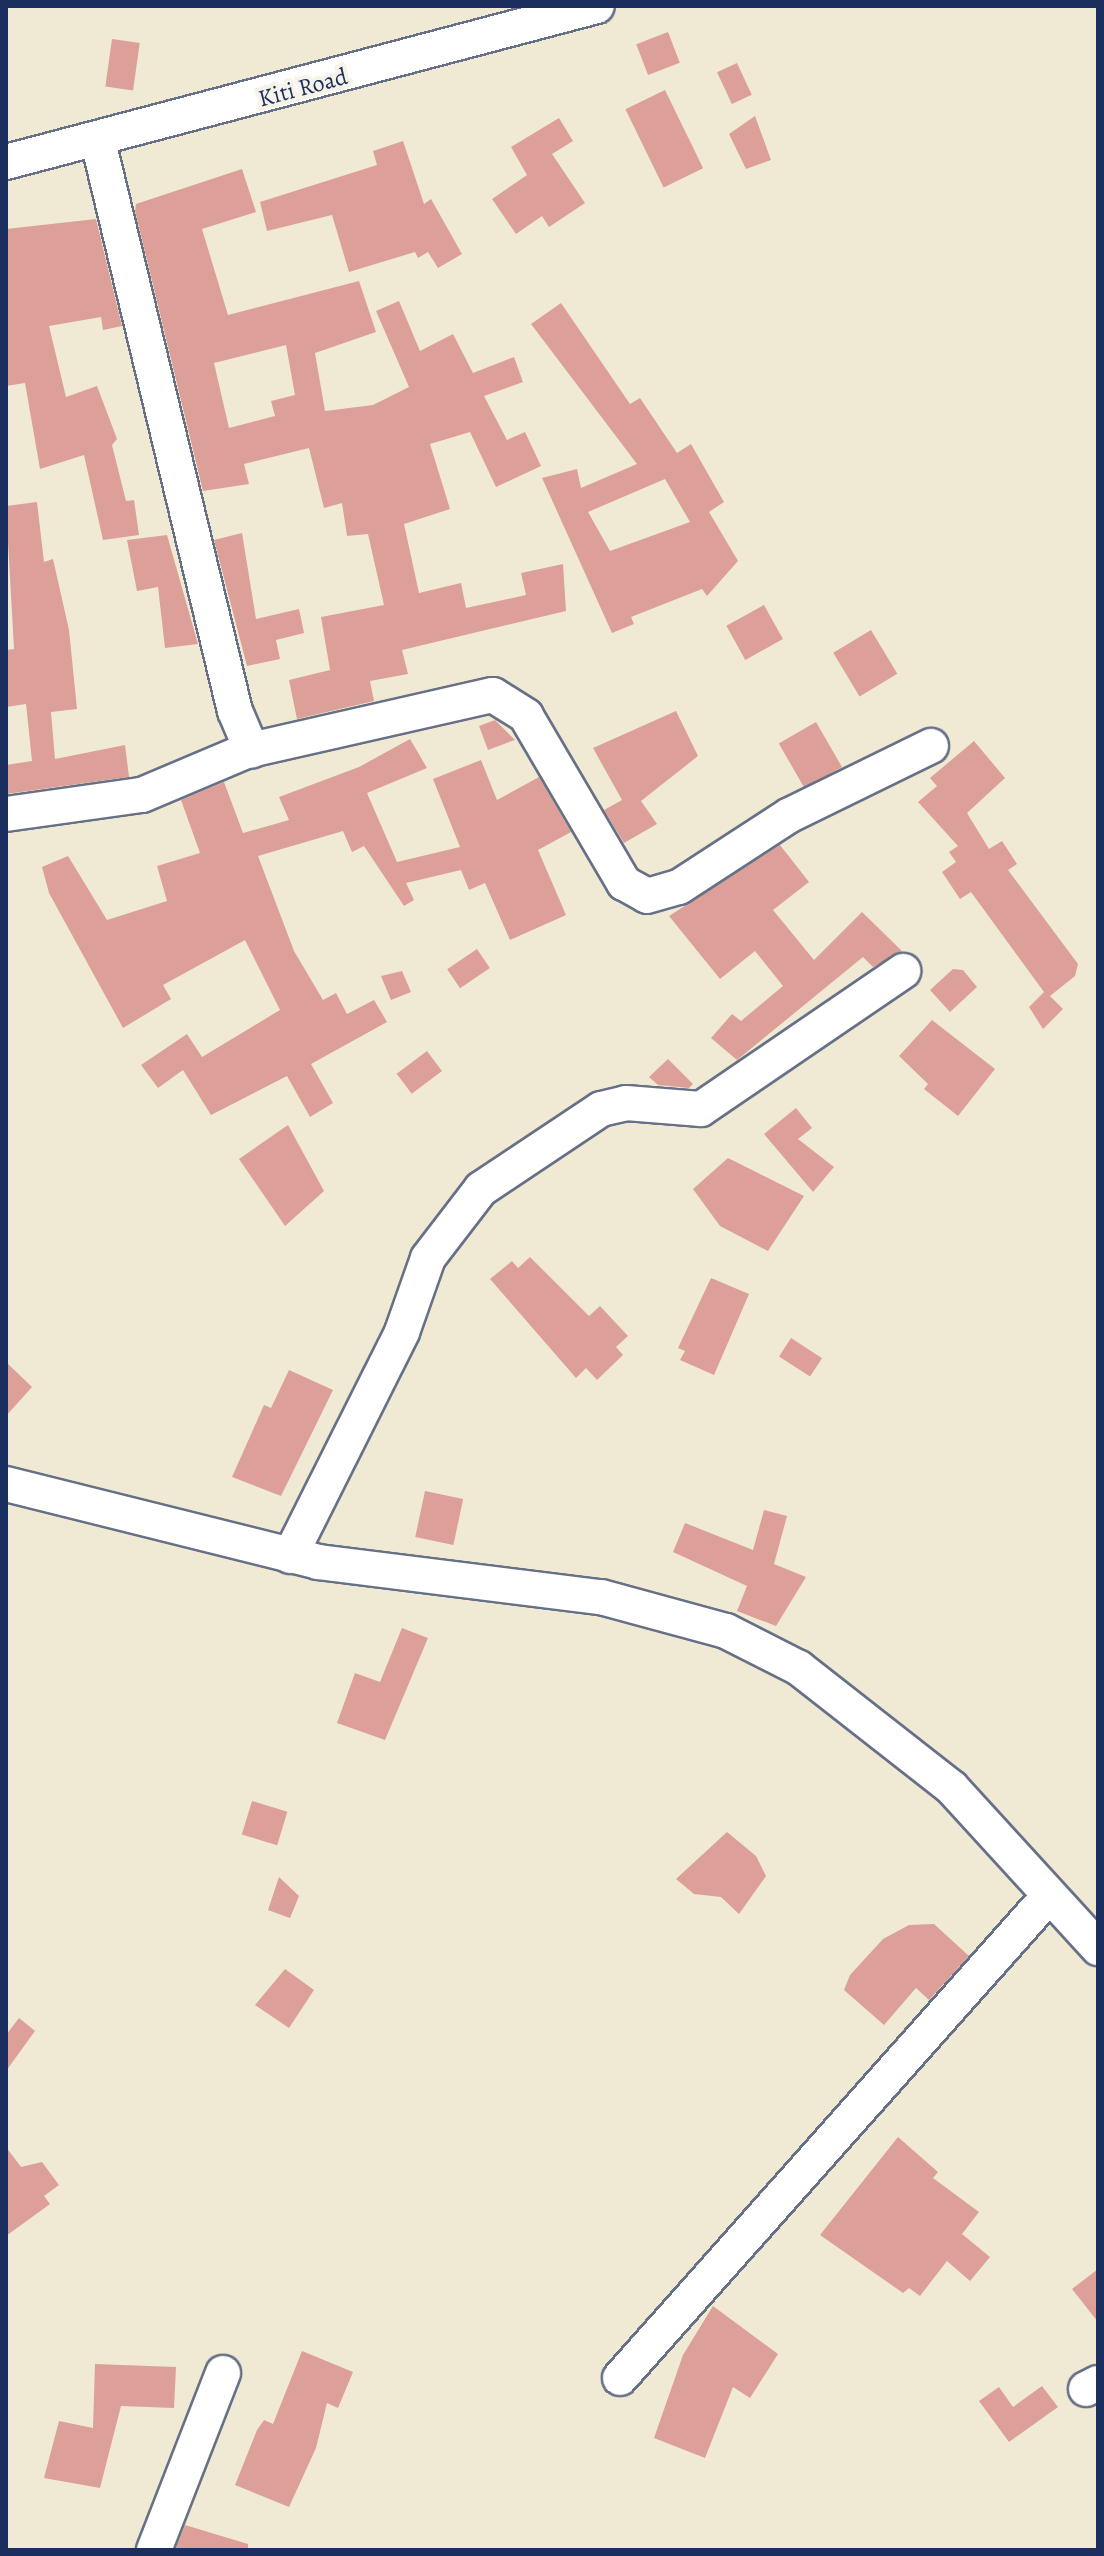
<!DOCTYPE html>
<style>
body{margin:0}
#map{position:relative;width:1104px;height:2556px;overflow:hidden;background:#f0ead4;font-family:Alegreya,serif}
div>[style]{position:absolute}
.building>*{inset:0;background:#dca098;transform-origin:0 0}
.roads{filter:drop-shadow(2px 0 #667087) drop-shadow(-2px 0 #667087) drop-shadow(0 2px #667087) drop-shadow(0 -2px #667087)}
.minor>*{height:34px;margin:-17px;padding:0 17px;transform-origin:17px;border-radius:17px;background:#fff}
span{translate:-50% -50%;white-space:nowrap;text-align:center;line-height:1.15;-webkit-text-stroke:8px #f7f3e8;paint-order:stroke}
.street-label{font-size:24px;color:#1b2f5e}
.frame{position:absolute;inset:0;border:8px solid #1b2f5e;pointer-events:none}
</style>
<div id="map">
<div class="building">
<div style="left:668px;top:32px;width:33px;height:34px;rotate:69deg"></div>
<div style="left:112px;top:39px;width:28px;height:48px;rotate:8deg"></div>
<div style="left:737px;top:63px;width:35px;height:22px;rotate:65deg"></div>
<div style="left:665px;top:90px;width:87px;height:44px;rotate:64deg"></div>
<div style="clip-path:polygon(755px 116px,771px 160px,746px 169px,729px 134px)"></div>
<div style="clip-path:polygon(559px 118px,573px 141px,552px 154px,585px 203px,549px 227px,542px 216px,516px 234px,492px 199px,527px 175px,511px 147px)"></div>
<div style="clip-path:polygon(403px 141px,424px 204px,431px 199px,462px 254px,438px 268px,428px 252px,418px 258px,415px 252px,349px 272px,332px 215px,267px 231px,260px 202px,377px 165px,373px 151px)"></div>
<div style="clip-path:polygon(evenodd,242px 169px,256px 212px,202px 229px,228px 315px,359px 281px,376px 332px,315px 353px,325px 411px,373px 405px,409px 387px,376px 311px,399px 301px,420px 351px,453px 334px,473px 373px,514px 357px,523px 382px,484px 396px,507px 440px,525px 432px,541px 466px,496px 487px,470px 432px,430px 444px,450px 509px,404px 524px,419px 593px,461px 583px,466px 608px,526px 595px,521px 573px,563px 564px,566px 611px,402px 650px,408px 674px,370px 681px,374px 701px,297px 719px,289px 680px,330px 670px,321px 617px,384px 605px,368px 534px,347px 536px,342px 503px,324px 508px,309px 448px,244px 464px,249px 484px,203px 491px,135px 211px,136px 204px,242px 169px,286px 345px,295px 395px,271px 401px,275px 416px,229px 428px,214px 363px,286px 345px)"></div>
<div style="clip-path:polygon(96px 219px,122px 326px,103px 330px,101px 317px,49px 326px,66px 397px,97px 386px,117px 439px,112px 445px,126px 501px,134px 500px,139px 535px,103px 540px,84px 455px,40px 469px,25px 383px,6px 386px,6px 229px)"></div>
<div style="clip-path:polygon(evenodd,561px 303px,630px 404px,640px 398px,677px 453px,691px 444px,724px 502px,709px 512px,738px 561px,707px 596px,702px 589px,631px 617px,634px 624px,612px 633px,542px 478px,577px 469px,581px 488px,637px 464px,531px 324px,561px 303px,665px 479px,690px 522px,610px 551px,588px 512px,665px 479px)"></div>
<div style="clip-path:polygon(37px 502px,44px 562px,53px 559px,69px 630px,77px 709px,51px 712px,55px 759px,125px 745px,129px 777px,6px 794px,6px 765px,32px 761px,26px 704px,6px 707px,6px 650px,14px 649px,6px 506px)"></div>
<div style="clip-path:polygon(242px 533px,256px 619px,299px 609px,304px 633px,276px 640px,280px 659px,247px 666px,214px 540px)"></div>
<div style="clip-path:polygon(167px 535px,198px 644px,165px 648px,158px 587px,137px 591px,127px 540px)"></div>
<div style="left:764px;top:605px;width:39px;height:43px;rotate:61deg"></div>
<div style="left:871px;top:630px;width:51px;height:44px;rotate:59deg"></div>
<div style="clip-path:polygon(676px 711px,698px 756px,641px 801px,657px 824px,624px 843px,604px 810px,622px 800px,593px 748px)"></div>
<div style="clip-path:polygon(495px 720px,515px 740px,488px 750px,479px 726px)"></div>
<div style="left:816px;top:722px;width:52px;height:43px;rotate:60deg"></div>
<div style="clip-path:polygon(410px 739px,427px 768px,367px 793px,397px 862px,460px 847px,433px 779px,481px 760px,497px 800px,539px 777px,571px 832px,538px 850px,566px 915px,510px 940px,485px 883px,469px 890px,461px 870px,406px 883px,414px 900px,404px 906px,364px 846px,352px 852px,343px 831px,258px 856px,294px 951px,323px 1000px,336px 993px,347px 1014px,374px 1000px,387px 1022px,311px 1064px,333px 1103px,310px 1117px,287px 1076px,211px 1115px,183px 1070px,158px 1088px,141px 1065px,187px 1034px,202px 1057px,280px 1010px,245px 940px,163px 985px,171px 999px,123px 1028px,49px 893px,42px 867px,68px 856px,107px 920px,167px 901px,157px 866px,200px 853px,181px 800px,224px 782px,243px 833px,289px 820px,279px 797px,359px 767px)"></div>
<div style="clip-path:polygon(974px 741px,1005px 778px,967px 813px,989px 849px,1002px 841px,1017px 864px,1008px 870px,1078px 964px,1075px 976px,1050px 996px,1063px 1009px,1043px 1029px,1029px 1007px,1044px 992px,971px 892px,960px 899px,942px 872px,956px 862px,949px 852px,958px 846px,918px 802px,937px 786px,930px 778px)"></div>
<div style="clip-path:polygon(780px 845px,809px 882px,773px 910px,814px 960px,862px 912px,902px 951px,873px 967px,863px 957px,737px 1060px,711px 1038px,732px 1014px,741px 1021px,783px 986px,755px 951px,720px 979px,669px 916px)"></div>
<div style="left:477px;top:949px;width:23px;height:36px;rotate:56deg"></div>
<div style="clip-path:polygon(953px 969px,963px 970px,977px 987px,950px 1012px,930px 990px)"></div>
<div style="clip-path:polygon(402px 971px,411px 992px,391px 1000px,381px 976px)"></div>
<div style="clip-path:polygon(932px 1020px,995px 1069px,958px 1116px,924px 1089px,928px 1084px,899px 1056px)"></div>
<div style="left:427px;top:1051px;width:25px;height:38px;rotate:53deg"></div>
<div style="clip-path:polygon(668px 1059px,693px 1084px,689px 1088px,658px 1085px,649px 1077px)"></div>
<div style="clip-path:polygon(796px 1108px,812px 1128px,798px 1139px,834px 1167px,813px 1192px,764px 1134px)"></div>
<div style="clip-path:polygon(288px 1125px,324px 1191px,285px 1226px,239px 1159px)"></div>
<div style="clip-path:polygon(728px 1158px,804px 1196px,768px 1251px,720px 1226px,693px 1189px)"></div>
<div style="clip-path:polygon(530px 1257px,589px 1316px,600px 1306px,628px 1336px,616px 1347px,623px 1355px,597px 1380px,586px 1368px,576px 1378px,490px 1279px,512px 1261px,518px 1268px)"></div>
<div style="clip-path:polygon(711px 1278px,749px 1294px,714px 1375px,680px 1360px,685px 1351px,678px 1348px)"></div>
<div style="left:791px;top:1338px;width:37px;height:22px;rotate:33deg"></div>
<div style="clip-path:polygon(6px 1362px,32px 1387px,6px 1416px)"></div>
<div style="clip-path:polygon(289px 1370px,333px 1390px,281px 1496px,232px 1477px,264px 1405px,271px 1408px)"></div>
<div style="left:425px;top:1491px;width:39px;height:47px;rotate:12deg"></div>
<div style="clip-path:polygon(764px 1510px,787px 1516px,774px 1564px,806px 1577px,776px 1626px,737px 1611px,747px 1586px,673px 1552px,685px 1523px,753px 1550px)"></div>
<div style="clip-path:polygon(402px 1628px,428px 1638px,385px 1740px,337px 1723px,355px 1673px,380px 1682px)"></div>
<div style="left:252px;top:1801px;width:37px;height:35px;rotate:17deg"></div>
<div style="clip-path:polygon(727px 1832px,756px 1856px,766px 1876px,739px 1914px,721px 1897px,694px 1894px,676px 1879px)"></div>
<div style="clip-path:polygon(279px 1877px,299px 1896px,290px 1918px,268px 1910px)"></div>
<div style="clip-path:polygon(934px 1924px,969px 1956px,929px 2000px,916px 1988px,884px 2025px,844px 1990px,850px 1975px,883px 1939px,909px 1925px)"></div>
<div style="clip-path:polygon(285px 1969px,314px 1990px,289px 2028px,255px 2005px)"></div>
<div style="clip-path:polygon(19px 2018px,35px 2031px,6px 2071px,6px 2035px)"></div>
<div style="clip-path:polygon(898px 2137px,938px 2172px,933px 2178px,979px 2212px,962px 2234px,990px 2257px,970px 2281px,947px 2261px,920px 2296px,909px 2288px,903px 2293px,820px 2235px)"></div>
<div style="clip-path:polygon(6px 2147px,21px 2167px,42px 2162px,59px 2185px,44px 2196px,50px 2204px,6px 2236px)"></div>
<div style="clip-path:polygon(1098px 2269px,1098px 2322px,1072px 2289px)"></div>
<div style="clip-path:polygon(713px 2306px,778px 2354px,750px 2398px,733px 2387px,705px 2458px,654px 2438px,683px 2355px)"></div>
<div style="clip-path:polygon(302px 2351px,353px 2372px,338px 2408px,327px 2403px,316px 2448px,289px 2507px,235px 2485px,257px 2430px,264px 2420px,273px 2424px)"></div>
<div style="clip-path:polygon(95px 2364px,176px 2367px,174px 2408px,121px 2406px,100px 2488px,44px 2478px,59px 2421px,93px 2428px)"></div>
<div style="clip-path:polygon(1042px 2386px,1058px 2407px,1009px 2442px,979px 2401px,999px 2387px,1013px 2407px)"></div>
<div style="clip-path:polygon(185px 2525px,248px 2544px,248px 2550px,175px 2550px)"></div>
</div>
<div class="roads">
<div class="minor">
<div style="left:98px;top:141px;width:586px;rotate:76.49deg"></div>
<div style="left:235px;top:711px;width:43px;rotate:67deg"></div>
<div style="left:6px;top:162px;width:611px;rotate:-14.79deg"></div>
<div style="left:6px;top:814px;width:137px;rotate:-8deg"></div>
<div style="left:142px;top:795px;width:113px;rotate:-22.9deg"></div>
<div style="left:246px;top:751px;width:253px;rotate:-12.8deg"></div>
<div style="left:493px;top:695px;width:39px;rotate:32deg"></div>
<div style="left:526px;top:716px;width:194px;rotate:59.6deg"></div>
<div style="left:624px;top:883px;width:26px;rotate:29deg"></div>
<div style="left:647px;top:896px;width:33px;rotate:-16deg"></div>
<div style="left:679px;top:887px;width:132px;rotate:-33deg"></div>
<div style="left:790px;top:815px;width:157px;rotate:-26.1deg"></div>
<div style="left:6px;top:1484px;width:322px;rotate:14deg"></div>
<div style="left:318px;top:1562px;width:285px;rotate:7.1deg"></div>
<div style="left:601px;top:1597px;width:130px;rotate:15.2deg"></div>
<div style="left:726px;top:1631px;width:82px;rotate:26.9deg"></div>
<div style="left:799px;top:1668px;width:194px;rotate:38.1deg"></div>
<div style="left:952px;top:1788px;width:217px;rotate:47.6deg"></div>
<div style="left:290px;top:1556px;width:250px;rotate:-63.4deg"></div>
<div style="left:402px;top:1332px;width:78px;rotate:-70.6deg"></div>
<div style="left:428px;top:1258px;width:87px;rotate:-52.5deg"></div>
<div style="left:481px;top:1189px;width:144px;rotate:-33.7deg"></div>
<div style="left:601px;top:1109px;width:26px;rotate:-13deg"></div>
<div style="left:626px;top:1103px;width:75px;rotate:4.6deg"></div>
<div style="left:701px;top:1109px;width:245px;rotate:-34.3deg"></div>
<div style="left:620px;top:2378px;width:642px;rotate:-48.34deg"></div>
<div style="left:1086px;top:2389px;width:13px;rotate:-27deg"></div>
<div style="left:154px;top:2550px;width:190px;rotate:-68.7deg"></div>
</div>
</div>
<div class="street-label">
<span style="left:303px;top:88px;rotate:-15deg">Kiti Road</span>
</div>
<div class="frame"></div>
</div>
